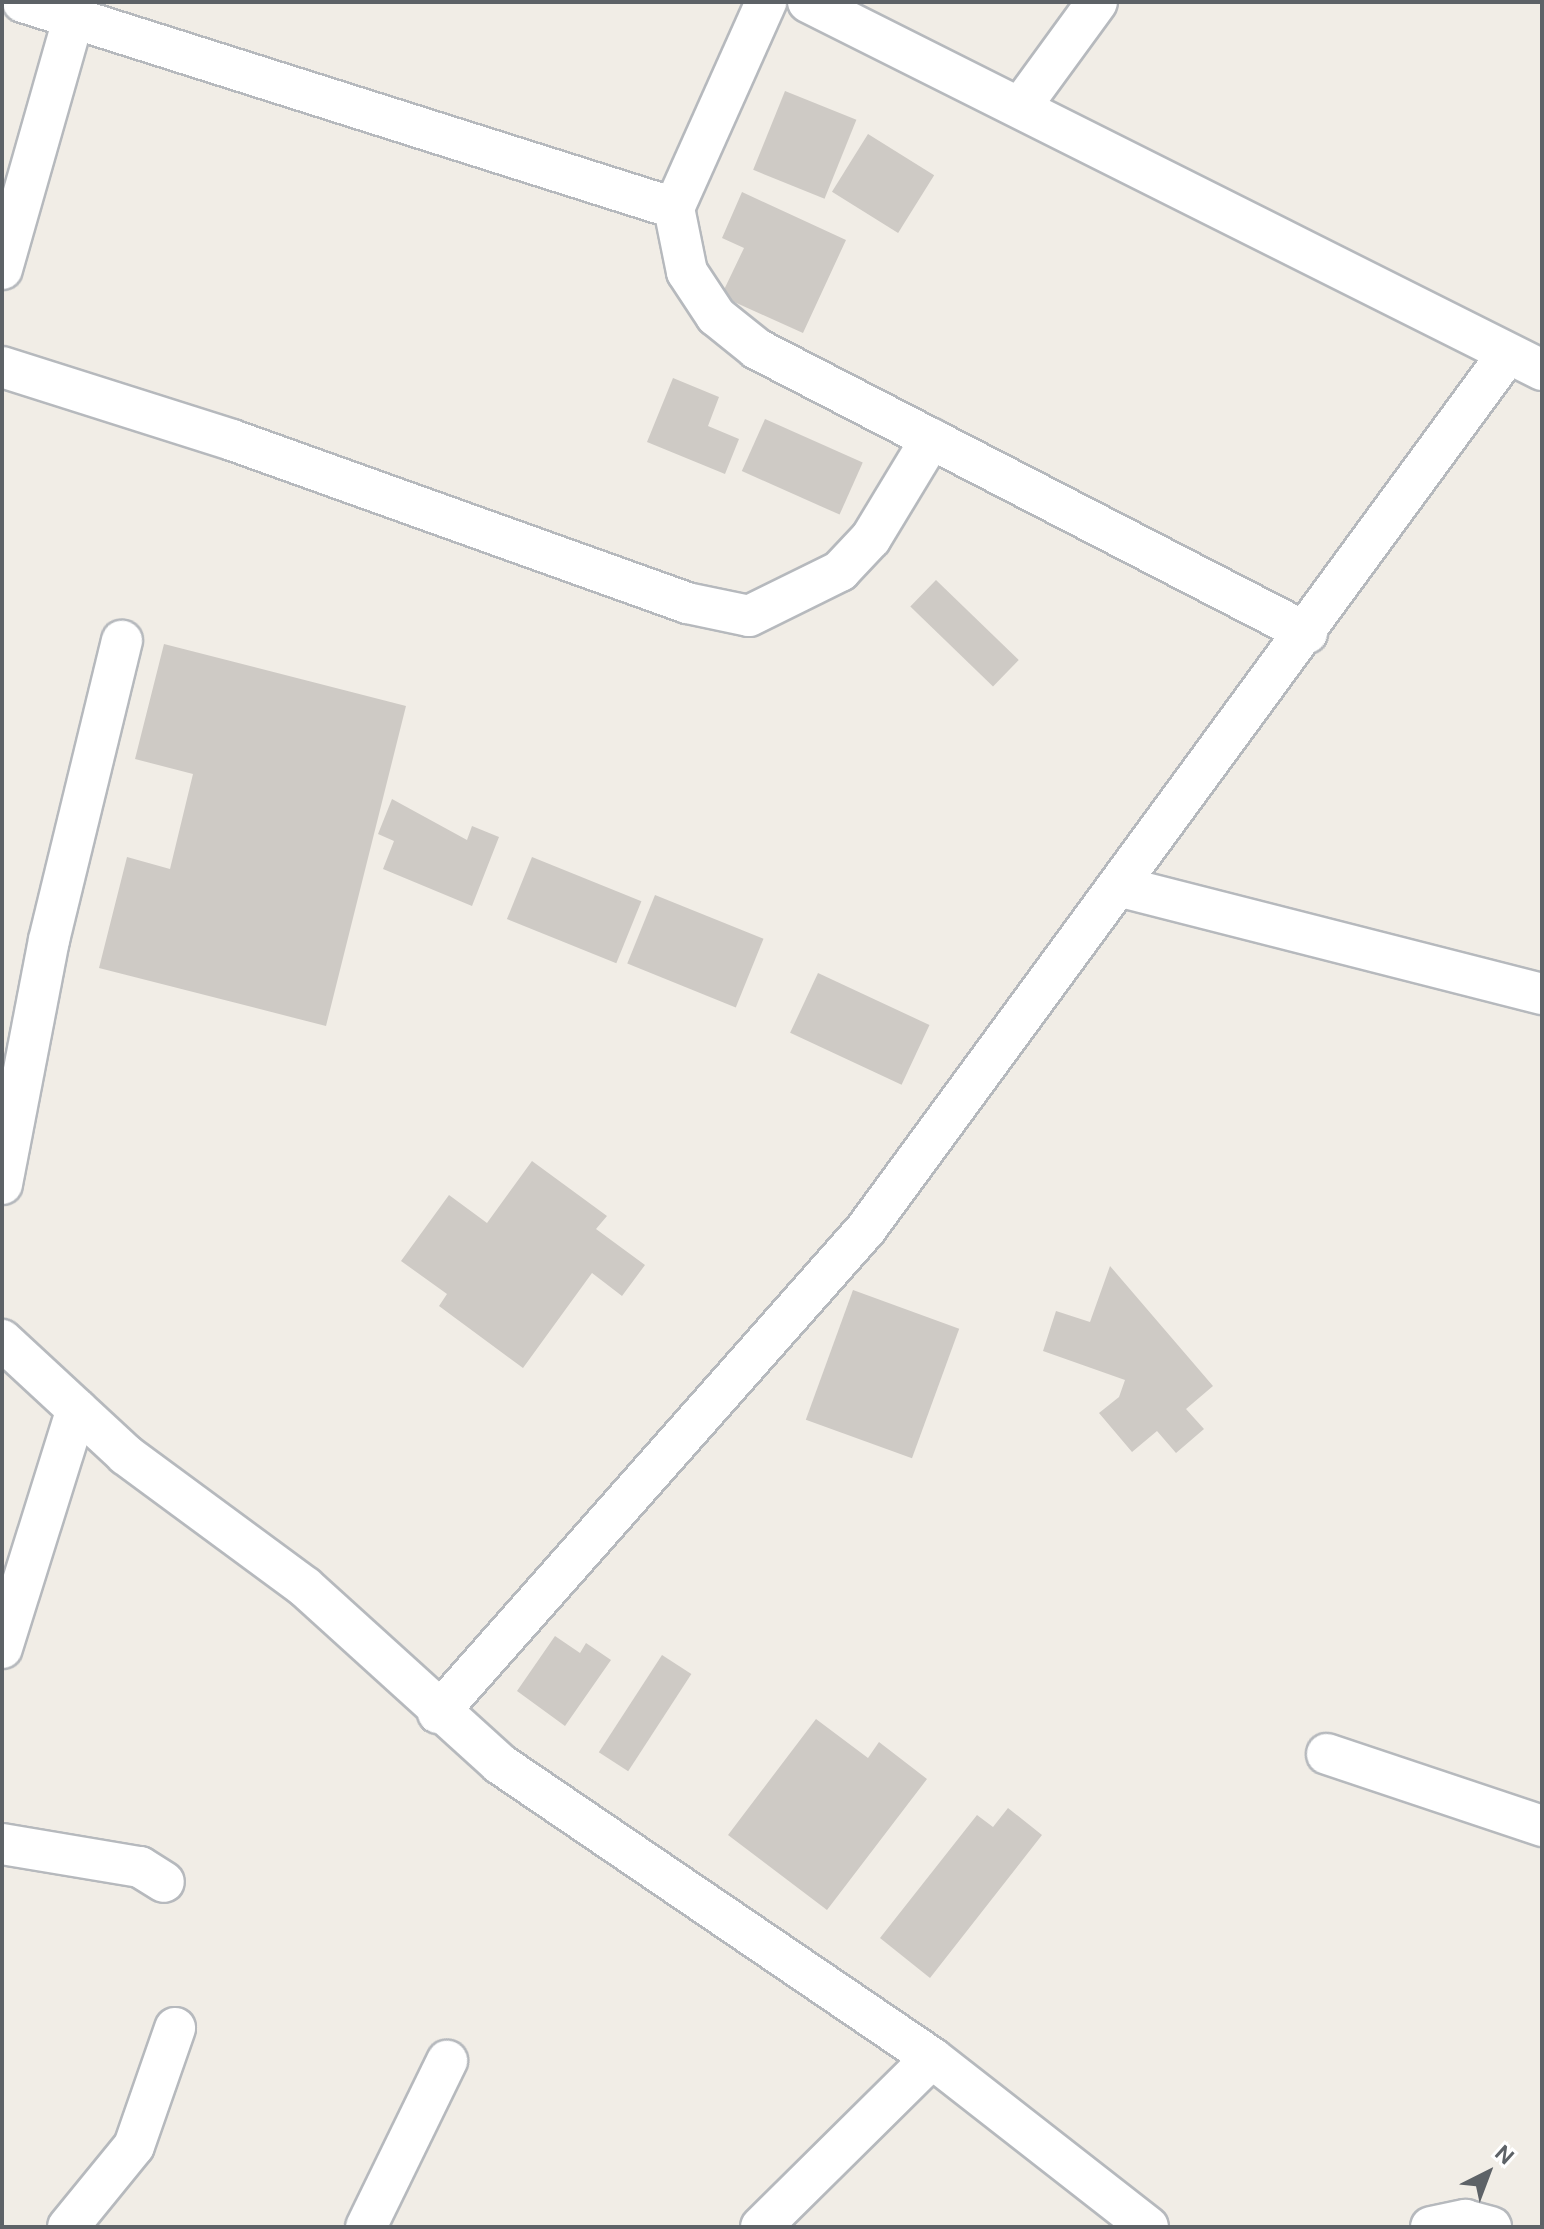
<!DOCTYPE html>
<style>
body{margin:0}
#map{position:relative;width:1544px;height:2229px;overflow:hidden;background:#f1ede6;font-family:"DM Sans",sans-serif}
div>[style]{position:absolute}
.building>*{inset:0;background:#cecac5;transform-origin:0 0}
.roads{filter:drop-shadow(2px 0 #b6b9bd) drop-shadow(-2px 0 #b6b9bd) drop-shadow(0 2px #b6b9bd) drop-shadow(0 -2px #b6b9bd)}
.minor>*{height:40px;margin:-20px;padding:0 20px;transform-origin:20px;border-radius:20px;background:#fff}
span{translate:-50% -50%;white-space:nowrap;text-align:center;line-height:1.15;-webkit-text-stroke:7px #fff;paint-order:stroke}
.frame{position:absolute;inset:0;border:4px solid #5d6267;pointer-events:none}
.north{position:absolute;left:1448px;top:2133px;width:80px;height:80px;-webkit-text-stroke:6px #fff;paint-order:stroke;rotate:42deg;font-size:22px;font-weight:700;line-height:32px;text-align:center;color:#5d6267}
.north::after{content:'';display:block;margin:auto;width:28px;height:36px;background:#5d6267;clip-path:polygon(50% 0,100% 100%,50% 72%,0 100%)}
</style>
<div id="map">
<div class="building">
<div style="left:785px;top:91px;width:77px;height:85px;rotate:22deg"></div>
<div style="left:868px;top:134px;width:78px;height:68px;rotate:32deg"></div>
<div style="clip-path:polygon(742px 192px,846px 240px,803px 333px,721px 296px,744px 248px,722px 238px)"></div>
<div style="clip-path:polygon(673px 378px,719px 397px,708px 426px,739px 439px,725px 474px,647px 442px)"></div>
<div style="left:765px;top:419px;width:107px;height:57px;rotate:24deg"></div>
<div style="left:936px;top:580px;width:115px;height:37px;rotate:44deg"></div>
<div style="clip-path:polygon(164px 644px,406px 706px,326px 1026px,99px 968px,127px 857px,170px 869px,193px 774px,135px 759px)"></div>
<div style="clip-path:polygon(392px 799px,467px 840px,472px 826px,499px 837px,472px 906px,383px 869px,394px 841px,378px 834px)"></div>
<div style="left:532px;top:857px;width:118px;height:67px;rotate:22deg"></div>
<div style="left:655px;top:895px;width:117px;height:74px;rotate:22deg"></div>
<div style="left:818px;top:973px;width:123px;height:66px;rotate:25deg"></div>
<div style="clip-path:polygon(532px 1161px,607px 1216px,596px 1229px,645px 1265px,622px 1296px,592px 1273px,523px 1368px,439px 1306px,447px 1294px,401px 1261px,449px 1195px,487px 1223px)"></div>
<div style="clip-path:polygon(1110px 1266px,1213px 1386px,1186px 1409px,1204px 1429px,1176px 1453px,1157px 1431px,1132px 1452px,1099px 1413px,1119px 1397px,1125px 1380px,1043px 1351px,1056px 1311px,1090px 1322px)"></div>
<div style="left:853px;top:1290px;width:113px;height:138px;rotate:20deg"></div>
<div style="clip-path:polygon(555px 1636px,580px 1653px,586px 1643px,611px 1660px,565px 1726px,517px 1691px)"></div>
<div style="left:662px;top:1655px;width:35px;height:116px;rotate:33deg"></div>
<div style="clip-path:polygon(816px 1719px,868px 1758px,879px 1742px,927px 1779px,827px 1910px,728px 1835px)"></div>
<div style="clip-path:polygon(1008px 1808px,1042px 1835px,930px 1978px,880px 1938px,977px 1815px,993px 1827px)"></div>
</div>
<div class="roads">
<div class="minor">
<div style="left:23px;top:2px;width:683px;rotate:17.56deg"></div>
<div style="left:674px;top:208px;width:65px;rotate:78.5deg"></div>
<div style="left:687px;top:272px;width:53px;rotate:56.6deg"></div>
<div style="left:716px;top:316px;width:53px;rotate:38.8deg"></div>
<div style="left:757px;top:349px;width:619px;rotate:27.31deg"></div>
<div style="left:808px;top:2px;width:821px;rotate:26.63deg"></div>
<div style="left:1022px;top:105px;width:127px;rotate:-53.9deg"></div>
<div style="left:674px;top:208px;width:226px;rotate:-65.9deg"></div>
<div style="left:2px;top:269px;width:260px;rotate:-74.1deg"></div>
<div style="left:2px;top:367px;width:241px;rotate:17.6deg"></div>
<div style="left:232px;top:440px;width:483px;rotate:19.7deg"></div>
<div style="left:687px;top:603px;width:63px;rotate:11.8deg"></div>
<div style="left:749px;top:616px;width:102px;rotate:-26.3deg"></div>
<div style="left:840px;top:571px;width:45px;rotate:-46.8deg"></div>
<div style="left:871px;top:538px;width:116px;rotate:-58.8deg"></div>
<div style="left:1122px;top:887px;width:433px;rotate:14.3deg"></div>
<div style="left:2px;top:1184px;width:248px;rotate:-79.1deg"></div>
<div style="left:49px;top:940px;width:308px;rotate:-76.3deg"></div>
<div style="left:2px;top:1340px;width:169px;rotate:42.8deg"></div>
<div style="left:126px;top:1455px;width:222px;rotate:36.4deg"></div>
<div style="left:305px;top:1587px;width:263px;rotate:42.2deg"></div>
<div style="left:500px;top:1764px;width:523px;rotate:34.24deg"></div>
<div style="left:932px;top:2058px;width:274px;rotate:38deg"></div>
<div style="left:2px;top:1648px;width:250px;rotate:-72.6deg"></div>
<div style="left:438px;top:1713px;width:646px;rotate:-48.51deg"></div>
<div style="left:866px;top:1229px;width:1082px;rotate:-53.75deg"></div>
<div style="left:1327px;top:1754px;width:227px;rotate:18.5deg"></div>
<div style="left:2px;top:1844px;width:140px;rotate:9.5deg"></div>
<div style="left:140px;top:1867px;width:28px;rotate:32deg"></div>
<div style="left:68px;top:2227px;width:104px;rotate:-50.8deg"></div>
<div style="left:134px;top:2146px;width:125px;rotate:-70.8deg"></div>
<div style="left:366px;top:2227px;width:185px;rotate:-64deg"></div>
<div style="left:761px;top:2227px;width:240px;rotate:-44.7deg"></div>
<div style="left:1431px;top:2227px;width:35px;rotate:-12deg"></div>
<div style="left:1465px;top:2220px;width:27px;rotate:15deg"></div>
</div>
</div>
<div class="frame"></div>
<div class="north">N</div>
</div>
